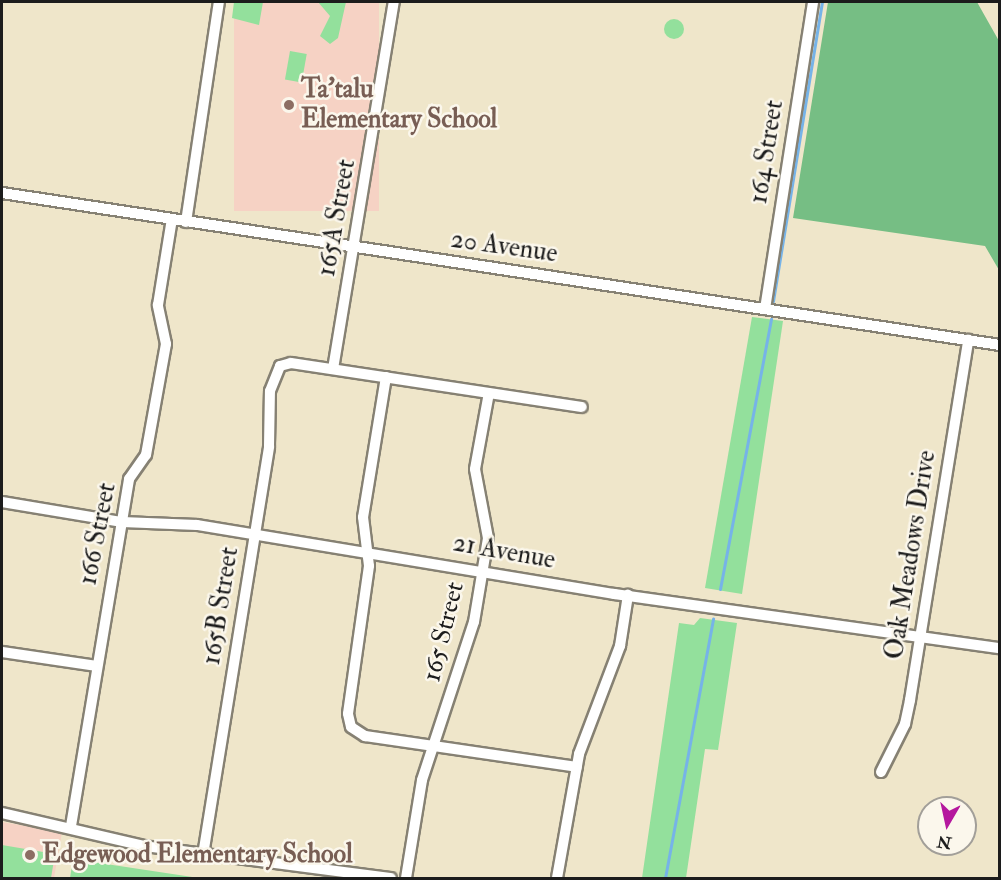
<!DOCTYPE html>
<style>
body{margin:0}
#map{position:relative;width:1001px;height:880px;overflow:hidden;background:#efe6ca;font-family:"IM FELL Double Pica",serif}
div>[style]{position:absolute}
.built>*{inset:0;background:#f6d2c4;transform-origin:0 0}
.green>*{inset:0;background:#93e09c;transform-origin:0 0}
.round{border-radius:50%}
.forest>*{inset:0;background:#76be84}
.stream>*{height:3px;margin:-1.5px;padding:0 1.5px;transform-origin:1.5px;border-radius:1.5px;background:#76b3e8}
.roads{filter:drop-shadow(2px 0 #868173) drop-shadow(-2px 0 #868173) drop-shadow(0 2px #868173) drop-shadow(0 -2px #868173)}
.minor>*{height:10px;margin:-5px;padding:0 5px;transform-origin:5px;border-radius:5px;background:#fff}
.dots>*{width:16px;height:16px;translate:-50% -50%;box-sizing:border-box;border:3px solid #fbf7ec;border-radius:50%}
span{translate:-50% -50%;white-space:nowrap;text-align:center;line-height:1.15;-webkit-text-stroke:5px #fbf7ec;paint-order:stroke}
.education-label{font-size:26px;color:#785e54;font-weight:700}
.left{translate:0 -50%;text-align:left}
.street-label{font-size:26px;color:#1c1c1c}
.frame{position:absolute;inset:0;border:3px solid #1c1c1c;pointer-events:none}
.north{position:absolute;left:917px;top:796px;width:60px;height:60px;box-sizing:border-box;background:#fbf7ec;border:2px solid #a29f99;border-radius:50%;rotate:189deg;font-size:16px;font-weight:700;line-height:24px;text-align:center;color:#1c1c1c}
.north::after{content:'';display:block;margin:auto;width:21px;height:27px;background:#b5179e;clip-path:polygon(50% 0,100% 100%,50% 72%,0 100%)}
</style>
<div id="map">
<div class="built">
<div style="left:234px;top:2px;width:145px;height:209px"></div>
<div style="clip-path:polygon(2px 822px,62px 832px,54px 878px,2px 878px)"></div>
</div>
<div class="green">
<div style="clip-path:polygon(234px 2px,263px 2px,259px 25px,232px 18px)"></div>
<div style="clip-path:polygon(318px 2px,346px 2px,338px 38px,330px 44px,320px 36px,330px 16px)"></div>
<div class="round" style="left:664px;top:19px;width:20px;height:20px"></div>
<div style="left:290px;top:51px;width:17px;height:29px;rotate:10deg"></div>
<div style="clip-path:polygon(752px 317px,783px 321px,742px 594px,705px 588px)"></div>
<div style="clip-path:polygon(700px 618px,737px 623px,718px 750px,705px 749px,686px 878px,642px 878px,679px 623px,694px 625px)"></div>
<div style="clip-path:polygon(2px 845px,55px 854px,51px 878px,2px 878px)"></div>
<div style="clip-path:polygon(73px 859px,199px 878px,70px 878px)"></div>
</div>
<div class="forest">
<div style="clip-path:polygon(828px 2px,977px 2px,999px 41px,999px 270px,985px 246px,793px 218px)"></div>
</div>
<div class="stream">
<div style="left:773px;top:301px;width:303px;rotate:-80.7deg"></div>
<div style="left:720px;top:589px;width:275px;rotate:-79.3deg"></div>
<div style="left:665px;top:878px;width:264px;rotate:-79.5deg"></div>
</div>
<div class="roads">
<div class="minor">
<div style="left:2px;top:193px;width:1010px;rotate:8.66deg"></div>
<div style="left:186px;top:222px;width:222px;rotate:-81.5deg"></div>
<div style="left:765px;top:309px;width:311px;rotate:-81.1deg"></div>
<div style="left:333px;top:369px;width:372px;rotate:-80.6deg"></div>
<div style="left:386px;top:377px;width:142px;rotate:99.3deg"></div>
<div style="left:363px;top:517px;width:49px;rotate:83deg"></div>
<div style="left:369px;top:566px;width:149px;rotate:98.1deg"></div>
<div style="left:348px;top:714px;width:13px;rotate:77deg"></div>
<div style="left:351px;top:727px;width:17px;rotate:33deg"></div>
<div style="left:365px;top:736px;width:214px;rotate:8.3deg"></div>
<div style="left:2px;top:502px;width:122px;rotate:9.5deg"></div>
<div style="left:122px;top:522px;width:75px;rotate:2.3deg"></div>
<div style="left:197px;top:525px;width:423px;rotate:9.4deg"></div>
<div style="left:614px;top:594px;width:390px;rotate:8deg"></div>
<div style="left:2px;top:652px;width:96px;rotate:8.4deg"></div>
<div style="left:881px;top:772px;width:54px;rotate:-63.4deg"></div>
<div style="left:905px;top:724px;width:25px;rotate:-78deg"></div>
<div style="left:910px;top:700px;width:365px;rotate:-80.8deg"></div>
<div style="left:2px;top:813px;width:146px;rotate:13.1deg"></div>
<div style="left:144px;top:846px;width:249px;rotate:7.4deg"></div>
<div style="left:71px;top:826px;width:352px;rotate:-80.5deg"></div>
<div style="left:129px;top:479px;width:29px;rotate:-55deg"></div>
<div style="left:146px;top:455px;width:113px;rotate:-79.8deg"></div>
<div style="left:166px;top:344px;width:40px;rotate:-102deg"></div>
<div style="left:158px;top:305px;width:87px;rotate:-80.8deg"></div>
<div style="left:203px;top:855px;width:414px;rotate:-80.8deg"></div>
<div style="left:269px;top:446px;width:55px;rotate:-89deg"></div>
<div style="left:270px;top:391px;width:27px;rotate:-68deg"></div>
<div style="left:280px;top:366px;width:11px;rotate:-15deg"></div>
<div style="left:291px;top:363px;width:294px;rotate:8.6deg"></div>
<div style="left:406px;top:878px;width:99px;rotate:-80.7deg"></div>
<div style="left:422px;top:780px;width:166px;rotate:-71.8deg"></div>
<div style="left:474px;top:622px;width:85px;rotate:-80.5deg"></div>
<div style="left:488px;top:538px;width:70px;rotate:-100.7deg"></div>
<div style="left:475px;top:469px;width:77px;rotate:-79.6deg"></div>
<div style="left:557px;top:878px;width:126px;rotate:-79.9deg"></div>
<div style="left:579px;top:754px;width:116px;rotate:-69.2deg"></div>
<div style="left:620px;top:646px;width:52px;rotate:-81.1deg"></div>
</div>
</div>
<div class="dots">
<div style="left:289px;top:105px;background:#8d6e63"></div>
<div style="left:30px;top:855px;background:#8d6e63"></div>
</div>
<div class="education-label">
<span class="left" style="left:301px;top:105px">Ta'talu<br>Elementary School</span>
<span class="left" style="left:42px;top:855px">Edgewood Elementary School</span>
</div>
<div class="street-label">
<span style="left:767px;top:152px;rotate:-81deg">164 Street</span>
<span style="left:337px;top:218px;rotate:-80deg">165A Street</span>
<span style="left:504px;top:247px;rotate:8deg">20 Avenue</span>
<span style="left:98px;top:534px;rotate:-79deg">166 Street</span>
<span style="left:504px;top:552px;rotate:10deg">21 Avenue</span>
<span style="left:911px;top:555px;rotate:-81deg">Oak Meadows Drive</span>
<span style="left:221px;top:606px;rotate:-81deg">165B Street</span>
<span style="left:444px;top:632px;rotate:-76deg">165 Street</span>
</div>
<div class="frame"></div>
<div class="north">N</div>
</div>
